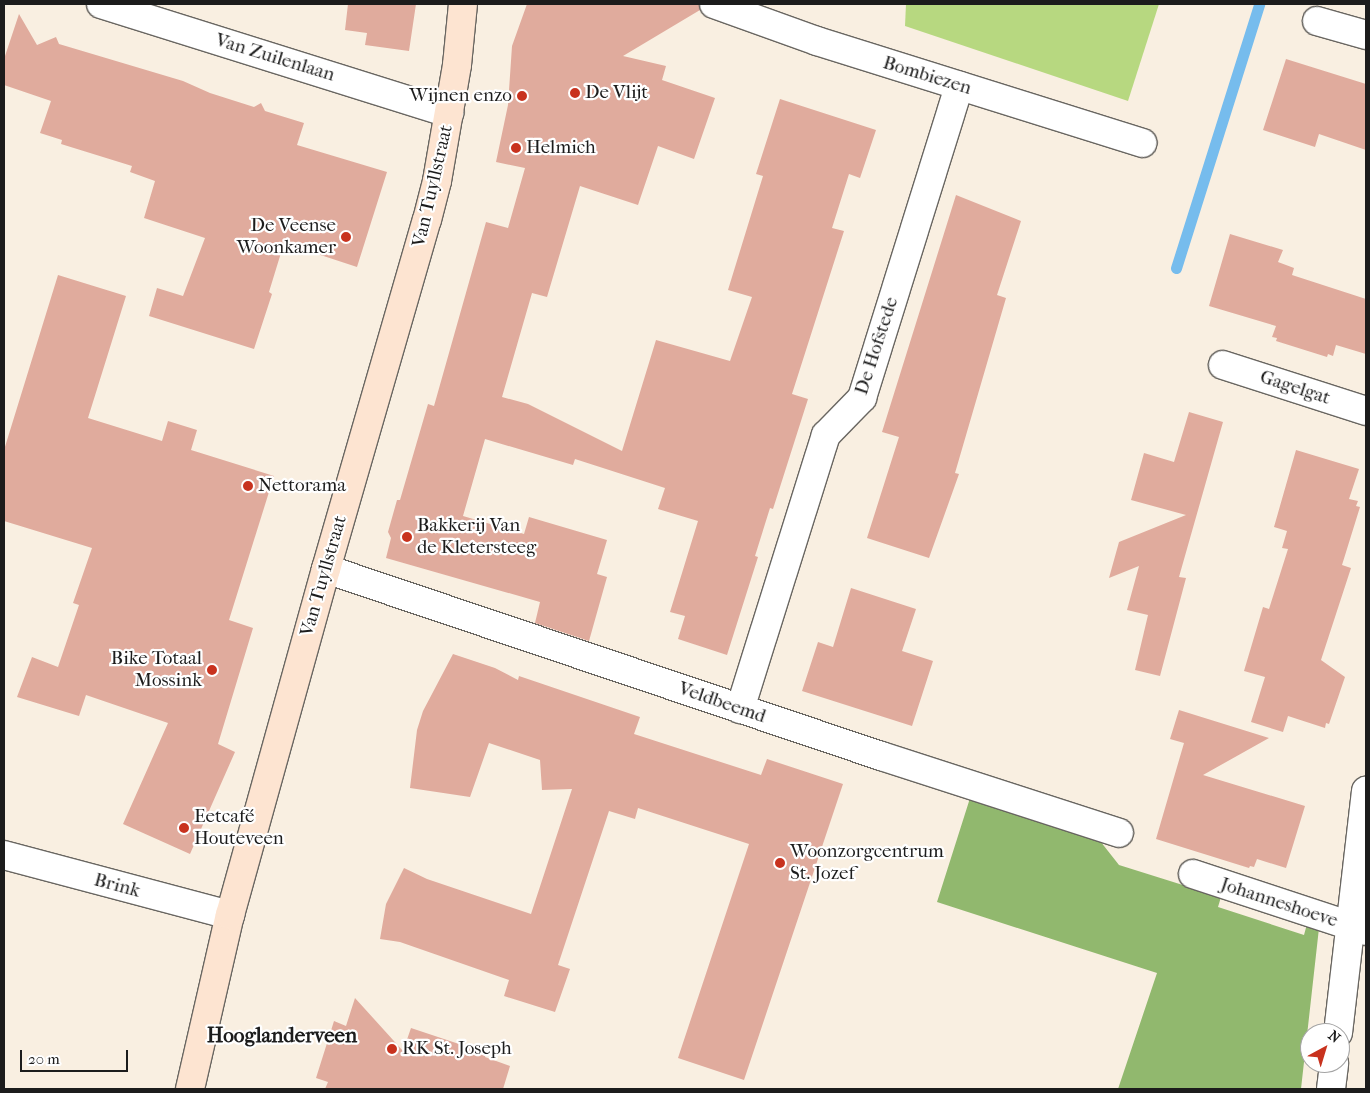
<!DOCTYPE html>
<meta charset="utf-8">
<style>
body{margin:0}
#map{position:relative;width:1370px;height:1093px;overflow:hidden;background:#f9efe1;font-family:"IM FELL French Canon",serif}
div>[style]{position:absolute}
.green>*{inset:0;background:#b7d880}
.forest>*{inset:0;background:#91b86e}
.stream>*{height:11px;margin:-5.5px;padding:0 5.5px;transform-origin:5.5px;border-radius:5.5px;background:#76bced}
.building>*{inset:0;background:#e0ab9d}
.roads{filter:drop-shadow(1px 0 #696661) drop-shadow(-1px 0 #696661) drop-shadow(0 1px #696661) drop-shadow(0 -1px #696661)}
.street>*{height:28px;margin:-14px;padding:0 14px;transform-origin:14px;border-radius:14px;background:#fff}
.secondary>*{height:28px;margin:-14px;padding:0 14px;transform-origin:14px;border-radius:14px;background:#fde4d1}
.dots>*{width:14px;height:14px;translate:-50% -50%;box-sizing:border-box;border:2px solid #fff;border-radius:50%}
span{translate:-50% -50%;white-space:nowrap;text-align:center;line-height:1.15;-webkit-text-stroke:4.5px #fff;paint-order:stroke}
.street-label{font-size:19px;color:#1c1c1c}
.poi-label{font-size:19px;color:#1c1c1c}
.left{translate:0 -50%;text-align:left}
.right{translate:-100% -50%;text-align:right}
.quarter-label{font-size:21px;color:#1c1c1c;font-weight:700}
.frame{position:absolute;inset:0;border:5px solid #1c1c1c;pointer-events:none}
.north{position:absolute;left:1300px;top:1023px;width:50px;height:50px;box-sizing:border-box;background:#fff;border:1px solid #a4a4a4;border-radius:50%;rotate:39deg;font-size:14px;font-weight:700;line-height:20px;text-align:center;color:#1c1c1c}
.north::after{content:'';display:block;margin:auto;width:18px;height:22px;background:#c8321e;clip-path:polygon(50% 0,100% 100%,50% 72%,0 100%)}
.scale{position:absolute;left:20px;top:1050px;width:108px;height:22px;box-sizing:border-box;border:2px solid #1c1c1c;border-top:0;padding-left:6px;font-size:15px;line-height:18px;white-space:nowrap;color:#1c1c1c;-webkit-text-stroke:4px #fff;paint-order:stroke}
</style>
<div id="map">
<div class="green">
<div style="clip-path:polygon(906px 4px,1159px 4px,1128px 101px,905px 26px)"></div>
</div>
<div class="forest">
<div style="clip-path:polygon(971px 795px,1093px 832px,1119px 865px,1221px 897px,1218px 907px,1304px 935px,1307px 924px,1319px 928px,1301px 1089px,1118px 1089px,1157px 973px,937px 902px)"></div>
</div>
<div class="stream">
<div style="left:1176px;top:268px;width:277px;rotate:-72.5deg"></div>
</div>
<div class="building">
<div style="clip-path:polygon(348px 4px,416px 4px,409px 51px,365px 45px,367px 33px,345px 30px)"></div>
<div style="clip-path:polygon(527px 4px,699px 4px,700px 10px,623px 56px,666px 66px,662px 80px,715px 98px,694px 159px,658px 146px,638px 205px,580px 186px,547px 297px,532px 293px,502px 397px,528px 404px,622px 451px,656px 340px,730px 361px,752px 297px,728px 290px,763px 176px,756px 174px,780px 99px,876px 130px,860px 178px,849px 174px,832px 228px,844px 231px,792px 394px,808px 399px,773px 509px,770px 508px,755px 556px,758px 557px,727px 655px,678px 639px,685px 616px,670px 612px,698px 521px,658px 509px,665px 488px,575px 459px,573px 465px,485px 439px,463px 516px,524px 534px,529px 517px,607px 540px,597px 574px,607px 577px,589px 641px,535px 623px,540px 602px,386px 558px,391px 538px,388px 532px,397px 500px,400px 500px,428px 404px,434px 406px,486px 222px,508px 228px,525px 168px,496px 162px,508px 105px,512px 46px)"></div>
<div style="clip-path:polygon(19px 14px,37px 45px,56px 37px,59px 44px,183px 81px,210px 93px,254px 107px,261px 103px,265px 111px,304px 123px,297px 145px,387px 172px,357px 267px,284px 243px,269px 292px,272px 294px,254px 349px,149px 316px,157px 288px,183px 296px,205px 238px,144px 218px,155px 181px,130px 172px,132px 166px,61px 144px,62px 140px,40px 133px,51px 101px,4px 85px,4px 59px)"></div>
<div style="clip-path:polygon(1286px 59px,1366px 84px,1366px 150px,1319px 134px,1315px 147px,1263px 130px)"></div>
<div style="clip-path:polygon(956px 195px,1021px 221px,997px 295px,1006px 298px,955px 473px,959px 474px,929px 558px,867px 538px,899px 437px,882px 432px)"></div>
<div style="clip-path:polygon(1230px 234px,1283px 250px,1278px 262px,1294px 268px,1292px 275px,1366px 299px,1366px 354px,1336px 345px,1333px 356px,1328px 354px,1327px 357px,1276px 341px,1277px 338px,1272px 337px,1276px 326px,1209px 306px)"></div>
<div style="clip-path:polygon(58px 275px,126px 296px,88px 418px,162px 441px,168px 421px,197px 430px,191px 450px,274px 476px,229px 620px,253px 628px,218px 744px,235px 752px,190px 854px,123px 824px,168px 723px,86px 695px,79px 716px,17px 697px,32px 657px,58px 667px,79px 605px,73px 603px,92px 548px,4px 521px,4px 450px)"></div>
<div style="clip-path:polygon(1189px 412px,1223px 422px,1179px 577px,1186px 578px,1160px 676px,1135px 670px,1148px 615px,1127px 610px,1139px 566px,1109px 578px,1119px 542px,1186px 515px,1131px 500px,1144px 453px,1174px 462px)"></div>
<div style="clip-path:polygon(1296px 450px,1359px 469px,1349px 499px,1358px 501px,1356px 506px,1360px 507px,1342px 565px,1351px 568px,1321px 660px,1345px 677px,1329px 724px,1326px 723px,1325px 728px,1288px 716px,1283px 732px,1251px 722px,1265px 677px,1244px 671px,1263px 607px,1269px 609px,1288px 549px,1282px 548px,1287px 531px,1274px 527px)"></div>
<div style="clip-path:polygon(851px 588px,916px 609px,902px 651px,933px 661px,912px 726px,802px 691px,818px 642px,833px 647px)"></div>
<div style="clip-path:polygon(453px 654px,495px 668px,518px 680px,519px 676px,640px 717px,634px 734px,761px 775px,767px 759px,843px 784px,744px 1080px,678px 1058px,749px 844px,638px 808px,635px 819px,609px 811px,558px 965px,570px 969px,555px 1012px,504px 996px,509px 980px,400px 942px,380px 939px,386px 904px,404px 868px,427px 879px,531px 914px,572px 789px,542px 790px,540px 760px,489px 743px,470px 797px,410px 788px,417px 730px,423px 711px)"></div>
<div style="clip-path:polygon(1179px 710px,1269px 738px,1203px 775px,1305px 806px,1286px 868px,1257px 859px,1254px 867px,1250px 866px,1249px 868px,1156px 839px,1184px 743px,1170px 739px)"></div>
<div style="clip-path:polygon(355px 998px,403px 1051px,411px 1028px,486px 1053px,485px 1057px,510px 1066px,503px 1089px,325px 1089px,328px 1082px,316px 1078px,334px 1021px,346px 1026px)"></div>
</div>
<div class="roads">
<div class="street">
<div style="left:101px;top:4px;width:365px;rotate:17.4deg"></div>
<div style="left:714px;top:4px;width:109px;rotate:19.8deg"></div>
<div style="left:817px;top:41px;width:341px;rotate:17.4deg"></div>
<div style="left:1317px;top:21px;width:51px;rotate:15.9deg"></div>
<div style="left:1223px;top:365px;width:150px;rotate:17.8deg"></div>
<div style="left:326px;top:569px;width:586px;rotate:18.62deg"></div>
<div style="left:881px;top:756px;width:250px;rotate:17.9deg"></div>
<div style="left:740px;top:709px;width:287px;rotate:-72.6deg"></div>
<div style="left:826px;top:435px;width:52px;rotate:-45.8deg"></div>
<div style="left:862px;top:398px;width:327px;rotate:-72.7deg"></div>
<div style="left:4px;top:855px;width:234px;rotate:14.9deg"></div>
<div style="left:1193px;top:874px;width:182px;rotate:18.2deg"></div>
<div style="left:1338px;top:1033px;width:244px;rotate:-83.4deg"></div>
<div style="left:1331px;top:1089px;width:26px;rotate:-83deg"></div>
</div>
<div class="secondary">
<div style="left:190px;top:1089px;width:179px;rotate:-77.1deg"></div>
<div style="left:230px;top:915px;width:359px;rotate:-74.5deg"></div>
<div style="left:326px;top:569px;width:363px;rotate:-73.9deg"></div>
<div style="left:427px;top:220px;width:40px;rotate:-75.6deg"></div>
<div style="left:437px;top:181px;width:118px;rotate:-80.2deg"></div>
<div style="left:457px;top:65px;width:61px;rotate:-84.4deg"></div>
</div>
</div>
<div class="dots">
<div style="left:575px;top:93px;background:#c8321e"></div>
<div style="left:522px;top:96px;background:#c8321e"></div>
<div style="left:516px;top:148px;background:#c8321e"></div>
<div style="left:346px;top:237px;background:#c8321e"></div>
<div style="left:248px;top:486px;background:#c8321e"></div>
<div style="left:407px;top:537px;background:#c8321e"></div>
<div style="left:212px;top:670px;background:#c8321e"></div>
<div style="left:184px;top:828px;background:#c8321e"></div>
<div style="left:780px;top:863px;background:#c8321e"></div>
<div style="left:392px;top:1049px;background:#c8321e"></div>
</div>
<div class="street-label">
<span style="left:275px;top:58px;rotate:17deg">Van Zuilenlaan</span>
<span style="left:927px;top:76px;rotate:17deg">Bombiezen</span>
<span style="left:433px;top:186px;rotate:-77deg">Van Tuyllstraat</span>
<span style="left:877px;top:346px;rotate:-72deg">De Hofstede</span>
<span style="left:1295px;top:388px;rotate:18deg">Gagelgat</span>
<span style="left:324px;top:576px;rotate:-74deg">Van Tuyllstraat</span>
<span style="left:722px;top:703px;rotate:19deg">Veldbeemd</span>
<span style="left:117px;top:886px;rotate:15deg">Brink</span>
<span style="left:1279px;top:903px;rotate:18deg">Johanneshoeve</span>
</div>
<div class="poi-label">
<span class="left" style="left:585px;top:93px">De Vlijt</span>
<span class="right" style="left:512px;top:96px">Wijnen enzo</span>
<span class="left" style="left:526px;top:148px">Helmich</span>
<span class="right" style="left:336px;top:237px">De Veense<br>Woonkamer</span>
<span class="left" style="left:258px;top:486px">Nettorama</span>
<span class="left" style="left:417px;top:537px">Bakkerij Van<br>de Kletersteeg</span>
<span class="right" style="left:202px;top:670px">Bike Totaal<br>Mossink</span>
<span class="left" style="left:194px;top:828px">Eetcafé<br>Houteveen</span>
<span class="left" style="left:790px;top:863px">Woonzorgcentrum<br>St. Jozef</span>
<span class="left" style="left:402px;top:1049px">RK St. Joseph</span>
</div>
<div class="quarter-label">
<span style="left:282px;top:1035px">Hooglanderveen</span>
</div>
<div class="frame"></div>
<div class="north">N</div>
<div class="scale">20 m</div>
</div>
